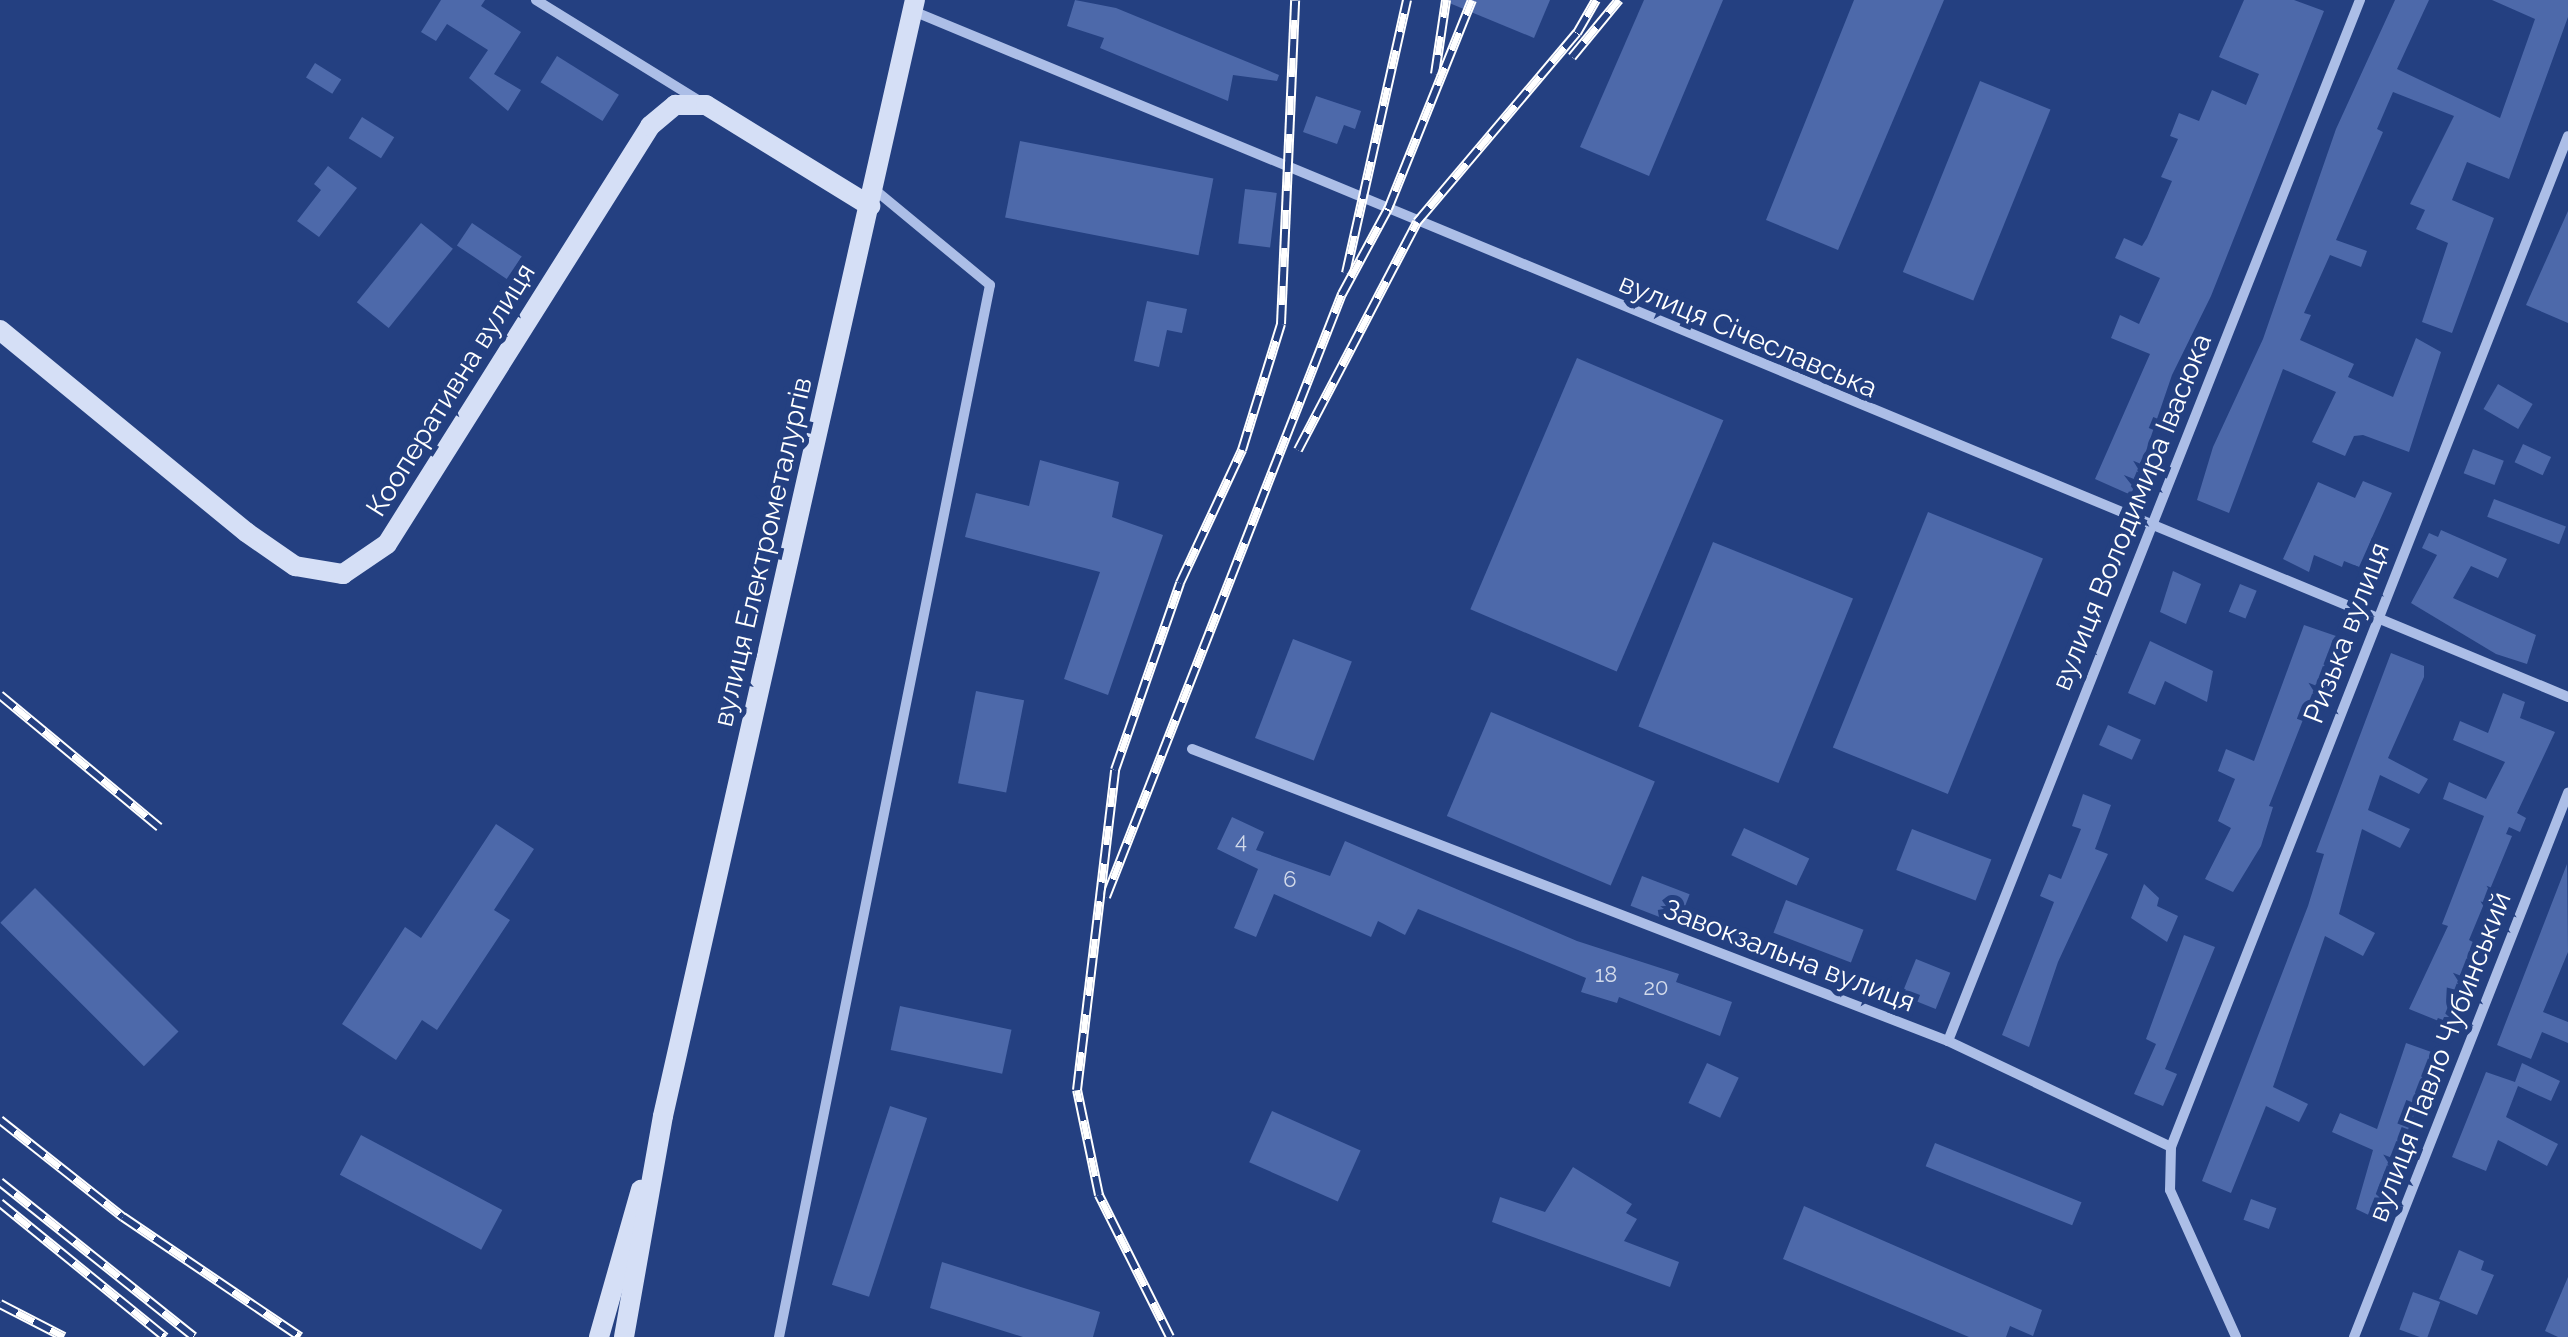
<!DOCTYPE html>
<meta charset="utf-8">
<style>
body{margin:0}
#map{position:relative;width:2568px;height:1337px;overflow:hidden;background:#244081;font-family:Raleway,sans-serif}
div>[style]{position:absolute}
.building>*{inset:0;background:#4d69aa;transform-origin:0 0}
.street>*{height:10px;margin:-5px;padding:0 5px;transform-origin:5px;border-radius:5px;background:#acbee7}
.secondary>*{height:20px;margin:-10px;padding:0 10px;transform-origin:10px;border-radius:10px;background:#d5dff6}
.rail>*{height:10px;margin-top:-5px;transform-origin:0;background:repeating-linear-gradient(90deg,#244081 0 19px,#fff 0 38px);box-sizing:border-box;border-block:2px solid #fff}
span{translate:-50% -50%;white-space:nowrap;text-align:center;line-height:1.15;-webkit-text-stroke:10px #244081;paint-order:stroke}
.number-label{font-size:22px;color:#d2daea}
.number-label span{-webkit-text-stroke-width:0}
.street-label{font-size:28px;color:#fff}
</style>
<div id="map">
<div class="building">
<div style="clip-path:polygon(441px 0,485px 0,481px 6px,521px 32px,494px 74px,521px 90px,508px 111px,469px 78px,488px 50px,447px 24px,436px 41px,421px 32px)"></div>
<div style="clip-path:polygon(1075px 0,1116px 8px,1279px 75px,1277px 81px,1233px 75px,1228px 101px,1100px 48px,1104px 38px,1067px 26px)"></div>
<div style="clip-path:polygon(1442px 0,1550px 0,1534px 38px)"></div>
<div style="clip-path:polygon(1644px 0,1723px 0,1649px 176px,1580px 147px)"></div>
<div style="clip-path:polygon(1854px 0,1944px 0,1838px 250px,1766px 220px)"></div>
<div style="clip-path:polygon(2244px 0,2294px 0,2324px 11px,2211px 296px,2172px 375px,2131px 495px,2095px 479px,2150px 354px,2111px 338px,2120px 315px,2139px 324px,2160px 278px,2115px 258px,2124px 238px,2142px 246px,2147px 238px,2172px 181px,2161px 177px,2178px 139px,2170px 136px,2179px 113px,2199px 121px,2212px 90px,2246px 105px,2259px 74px,2219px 57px)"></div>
<div style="clip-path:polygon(2395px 0,2429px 0,2397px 69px,2500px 118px,2535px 19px,2492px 0,2568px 0,2568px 17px,2509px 179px,2467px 162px,2452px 200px,2494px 218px,2452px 333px,2422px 322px,2448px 243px,2416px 229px,2425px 210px,2410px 204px,2454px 116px,2393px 92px,2377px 129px,2383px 132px,2336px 240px,2367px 251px,2361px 267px,2330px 255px,2304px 313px,2311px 315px,2300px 340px,2354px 364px,2348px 377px,2393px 397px,2416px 338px,2441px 352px,2409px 452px,2363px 435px,2354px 436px,2345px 456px,2312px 442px,2336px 392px,2283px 369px,2229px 513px,2197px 500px,2213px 447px,2263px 339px,2336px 129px)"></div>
<div style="left:557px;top:56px;width:73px;height:31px;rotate:32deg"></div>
<div style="left:315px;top:63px;width:31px;height:17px;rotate:32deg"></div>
<div style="left:1980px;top:81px;width:76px;height:206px;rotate:22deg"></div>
<div style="clip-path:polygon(1316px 96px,1361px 111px,1355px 129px,1344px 125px,1337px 144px,1303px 132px)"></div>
<div style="left:362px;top:117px;width:38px;height:25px;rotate:32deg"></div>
<div style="left:1020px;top:141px;width:197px;height:78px;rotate:11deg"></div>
<div style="clip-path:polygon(328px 166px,357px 188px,319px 237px,297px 221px,321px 190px,314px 184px)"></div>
<div style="left:1245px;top:189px;width:32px;height:55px;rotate:7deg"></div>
<div style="clip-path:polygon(2568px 211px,2568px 323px,2526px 305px)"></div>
<div style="left:421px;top:223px;width:41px;height:102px;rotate:39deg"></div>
<div style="left:472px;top:223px;width:60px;height:27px;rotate:34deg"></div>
<div style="clip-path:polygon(1147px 301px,1187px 309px,1182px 333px,1167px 330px,1159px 367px,1134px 361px)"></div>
<div style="left:1577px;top:358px;width:159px;height:273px;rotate:23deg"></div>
<div style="left:2498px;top:384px;width:40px;height:29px;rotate:30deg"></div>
<div style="left:2523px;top:444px;width:31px;height:20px;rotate:25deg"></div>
<div style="left:2473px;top:449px;width:33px;height:26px;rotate:21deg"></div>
<div style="clip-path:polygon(1040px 460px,1119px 482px,1112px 517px,1163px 535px,1108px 695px,1064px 679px,1100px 572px,965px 537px,976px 493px,1029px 506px)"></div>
<div style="clip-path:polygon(2363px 481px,2392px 493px,2359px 567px,2344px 561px,2342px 567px,2314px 555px,2309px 572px,2283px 559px,2318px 482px,2355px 498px)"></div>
<div style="left:2494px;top:499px;width:77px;height:19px;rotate:21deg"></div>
<div style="left:1928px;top:512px;width:124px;height:254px;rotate:22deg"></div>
<div style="clip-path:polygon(2441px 530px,2507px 559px,2498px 578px,2471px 566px,2453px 598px,2536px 635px,2527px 664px,2496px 654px,2411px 603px,2437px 555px,2422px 548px,2429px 533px,2438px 537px)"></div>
<div style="left:1713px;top:542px;width:151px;height:199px;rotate:22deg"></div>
<div style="clip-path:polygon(2173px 571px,2201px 584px,2186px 624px,2160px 612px)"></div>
<div style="left:2240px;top:584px;width:18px;height:30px;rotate:22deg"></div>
<div style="clip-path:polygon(2304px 625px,2336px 636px,2269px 806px,2273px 807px,2261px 846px,2233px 892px,2205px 879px,2231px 828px,2218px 821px,2235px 779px,2218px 771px,2226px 749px,2254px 761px)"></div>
<div style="left:1293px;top:639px;width:63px;height:106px;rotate:21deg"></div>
<div style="clip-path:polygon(2150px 641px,2213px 671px,2207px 702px,2165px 681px,2155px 705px,2128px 693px)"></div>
<div style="clip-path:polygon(2391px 653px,2424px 666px,2424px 677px,2388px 758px,2428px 779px,2419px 794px,2380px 775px,2368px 810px,2410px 829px,2400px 848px,2362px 829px,2339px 914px,2375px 933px,2363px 956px,2325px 936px,2273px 1087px,2308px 1104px,2299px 1122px,2266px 1106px,2231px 1193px,2202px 1181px,2308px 906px,2324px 854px,2316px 852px)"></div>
<div style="left:976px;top:691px;width:49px;height:94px;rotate:11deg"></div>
<div style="clip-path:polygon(2503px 693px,2525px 702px,2520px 718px,2555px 732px,2517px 813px,2526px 818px,2520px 832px,2509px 827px,2506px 834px,2512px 836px,2469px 940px,2479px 945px,2446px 1024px,2409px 1009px,2448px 926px,2442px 924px,2484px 816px,2443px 799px,2449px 782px,2486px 799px,2505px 762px,2453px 740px,2460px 721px,2488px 733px)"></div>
<div style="left:1491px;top:712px;width:178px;height:113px;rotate:23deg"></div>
<div style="left:2108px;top:725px;width:36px;height:22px;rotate:24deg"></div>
<div style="clip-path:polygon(2083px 794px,2111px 805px,2095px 849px,2108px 854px,2058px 962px,2029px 1047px,2002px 1035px,2054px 902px,2040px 896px,2049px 874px,2061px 879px,2081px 829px,2072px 826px)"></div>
<div style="clip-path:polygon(1232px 817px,1264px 832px,1256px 850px,1330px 876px,1345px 841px,1577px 941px,1679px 974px,1676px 982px,1732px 1002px,1720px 1036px,1619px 997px,1617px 1003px,1581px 992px,1586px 978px,1418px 909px,1405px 935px,1378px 921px,1371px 937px,1274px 894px,1256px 937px,1234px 928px,1258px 869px,1217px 849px)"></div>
<div style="clip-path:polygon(496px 824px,534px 849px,494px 910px,510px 920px,437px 1030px,422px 1020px,396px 1060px,342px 1024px,405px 927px,421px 938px)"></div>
<div style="left:1744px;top:828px;width:72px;height:30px;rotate:25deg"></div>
<div style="left:1912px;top:829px;width:85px;height:44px;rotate:21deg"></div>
<div style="clip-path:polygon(2567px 864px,2568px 952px,2543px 1012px,2568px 1022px,2568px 1043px,2542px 1032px,2531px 1059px,2497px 1045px)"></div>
<div style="left:1642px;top:876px;width:51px;height:32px;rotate:21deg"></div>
<div style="clip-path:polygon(2144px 884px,2159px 898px,2157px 906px,2178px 916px,2167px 942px,2131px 918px)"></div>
<div style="left:35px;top:888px;width:203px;height:49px;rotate:45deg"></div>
<div style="left:1786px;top:900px;width:83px;height:35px;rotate:21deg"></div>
<div style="clip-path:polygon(2184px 935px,2215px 947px,2165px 1069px,2177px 1074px,2163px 1106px,2134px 1094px,2156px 1044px,2146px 1039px)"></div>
<div style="left:1916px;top:959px;width:37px;height:39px;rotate:22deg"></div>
<div style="left:900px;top:1006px;width:114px;height:45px;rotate:12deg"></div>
<div style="clip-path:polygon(2406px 1043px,2437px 1054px,2424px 1090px,2439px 1098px,2430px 1114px,2417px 1107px,2381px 1198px,2388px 1201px,2379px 1220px,2356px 1209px,2373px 1150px,2332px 1132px,2340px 1113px,2377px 1129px)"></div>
<div style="left:1707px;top:1063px;width:35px;height:44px;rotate:25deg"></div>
<div style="clip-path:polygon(2522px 1063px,2560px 1081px,2551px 1101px,2518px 1086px,2506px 1117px,2558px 1144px,2547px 1166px,2498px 1140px,2486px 1171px,2452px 1157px,2486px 1072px,2515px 1082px)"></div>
<div style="left:890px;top:1106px;width:39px;height:188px;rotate:18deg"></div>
<div style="left:1272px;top:1111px;width:97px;height:56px;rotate:24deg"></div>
<div style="left:361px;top:1135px;width:160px;height:45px;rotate:28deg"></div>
<div style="left:1935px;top:1143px;width:158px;height:25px;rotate:22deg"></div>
<div style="clip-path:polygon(1573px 1167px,1632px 1204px,1626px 1213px,1637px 1219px,1624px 1241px,1679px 1262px,1670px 1287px,1492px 1222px,1500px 1197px,1545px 1212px)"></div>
<div style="left:2251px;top:1199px;width:27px;height:22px;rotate:20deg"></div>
<div style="clip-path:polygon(1804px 1206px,2042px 1310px,2033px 1336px,2010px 1326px,2006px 1337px,1969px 1337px,1783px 1259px)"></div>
<div style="clip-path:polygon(2459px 1250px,2484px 1261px,2481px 1270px,2494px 1275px,2477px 1315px,2439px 1299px)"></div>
<div style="clip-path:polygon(942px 1262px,1100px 1312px,1093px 1337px,1023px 1337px,930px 1308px)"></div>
<div style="clip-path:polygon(2568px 1277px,2568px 1337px,2558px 1337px,2545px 1331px)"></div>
<div style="left:2413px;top:1292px;width:29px;height:40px;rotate:20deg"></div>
</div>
<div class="street">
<div style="left:536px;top:0;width:194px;rotate:31.7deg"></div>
<div style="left:913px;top:11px;width:1792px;rotate:22.51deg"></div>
<div style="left:1192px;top:749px;width:810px;rotate:21.12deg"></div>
<div style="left:1948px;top:1041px;width:247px;rotate:25.4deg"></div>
<div style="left:2171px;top:1147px;width:43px;rotate:91.3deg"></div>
<div style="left:2170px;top:1190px;width:161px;rotate:65.8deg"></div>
<div style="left:1948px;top:1041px;width:1120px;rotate:-68.41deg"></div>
<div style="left:2171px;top:1147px;width:1086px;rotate:-68.56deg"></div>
<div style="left:779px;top:1337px;width:1073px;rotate:-78.66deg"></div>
<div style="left:990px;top:285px;width:151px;rotate:-140.4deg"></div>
<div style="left:2354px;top:1337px;width:585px;rotate:-68.53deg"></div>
</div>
<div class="secondary">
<div style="left:0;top:330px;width:318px;rotate:39.4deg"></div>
<div style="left:246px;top:532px;width:60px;rotate:34.8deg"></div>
<div style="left:295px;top:566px;width:49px;rotate:9.5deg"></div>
<div style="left:343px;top:574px;width:53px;rotate:-34.3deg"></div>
<div style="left:387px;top:544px;width:494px;rotate:-57.8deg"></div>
<div style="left:650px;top:126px;width:33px;rotate:-40deg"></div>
<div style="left:675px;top:105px;width:31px"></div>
<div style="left:706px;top:105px;width:193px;rotate:31.6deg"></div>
<div style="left:599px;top:1337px;width:153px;rotate:-74.1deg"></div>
<div style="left:624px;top:1337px;width:224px;rotate:-80deg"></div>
<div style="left:663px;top:1116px;width:1144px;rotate:-77.28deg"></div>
</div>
<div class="rail">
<div style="left:1572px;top:57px;width:74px;rotate:-50.5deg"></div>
<div style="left:1435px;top:74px;width:75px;rotate:-81.5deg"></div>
<div style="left:1346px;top:273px;width:280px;rotate:-77.4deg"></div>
<div style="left:1298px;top:450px;width:257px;rotate:-62.4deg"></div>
<div style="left:1417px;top:222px;width:248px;rotate:-49.8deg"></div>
<div style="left:1577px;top:33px;width:38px;rotate:-60deg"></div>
<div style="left:0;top:695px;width:207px;rotate:39.7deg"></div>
<div style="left:1106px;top:897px;width:648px;rotate:-68.63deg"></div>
<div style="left:1342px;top:294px;width:97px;rotate:-61.6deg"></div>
<div style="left:1388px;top:209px;width:225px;rotate:-68.1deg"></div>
<div style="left:0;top:1120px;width:157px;rotate:38.3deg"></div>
<div style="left:123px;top:1217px;width:214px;rotate:34.1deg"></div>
<div style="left:0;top:1182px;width:248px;rotate:38.6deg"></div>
<div style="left:0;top:1203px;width:213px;rotate:39.1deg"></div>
<div style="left:0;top:1304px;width:72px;rotate:27.3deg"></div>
<div style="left:1170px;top:1337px;width:159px;rotate:-116.6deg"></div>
<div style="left:1099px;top:1195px;width:107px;rotate:-101.8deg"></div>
<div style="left:1077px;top:1090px;width:322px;rotate:-83.2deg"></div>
<div style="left:1115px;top:770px;width:198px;rotate:-70.8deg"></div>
<div style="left:1180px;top:583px;width:147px;rotate:-65deg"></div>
<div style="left:1242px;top:450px;width:132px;rotate:-72.8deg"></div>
<div style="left:1281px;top:324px;width:324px;rotate:-87.5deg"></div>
</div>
<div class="number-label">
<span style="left:1241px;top:841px">4</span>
<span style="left:1290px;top:880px">6</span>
<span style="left:1606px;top:975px">18</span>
<span style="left:1656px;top:988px">20</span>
</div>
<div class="street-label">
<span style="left:1748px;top:336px;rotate:23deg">вулиця Січеславська</span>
<span style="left:451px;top:390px;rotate:-58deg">Кооперативна вулиця</span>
<span style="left:2132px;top:512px;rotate:-68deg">вулиця Володимира Івасюка</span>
<span style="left:763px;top:552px;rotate:-77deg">вулиця Електрометалургів</span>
<span style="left:2347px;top:633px;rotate:-69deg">Ризька вулиця</span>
<span style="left:1789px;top:956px;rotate:21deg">Завокзальна вулиця</span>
<span style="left:2440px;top:1057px;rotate:-69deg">вулиця Павло Чубинський</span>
</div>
</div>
